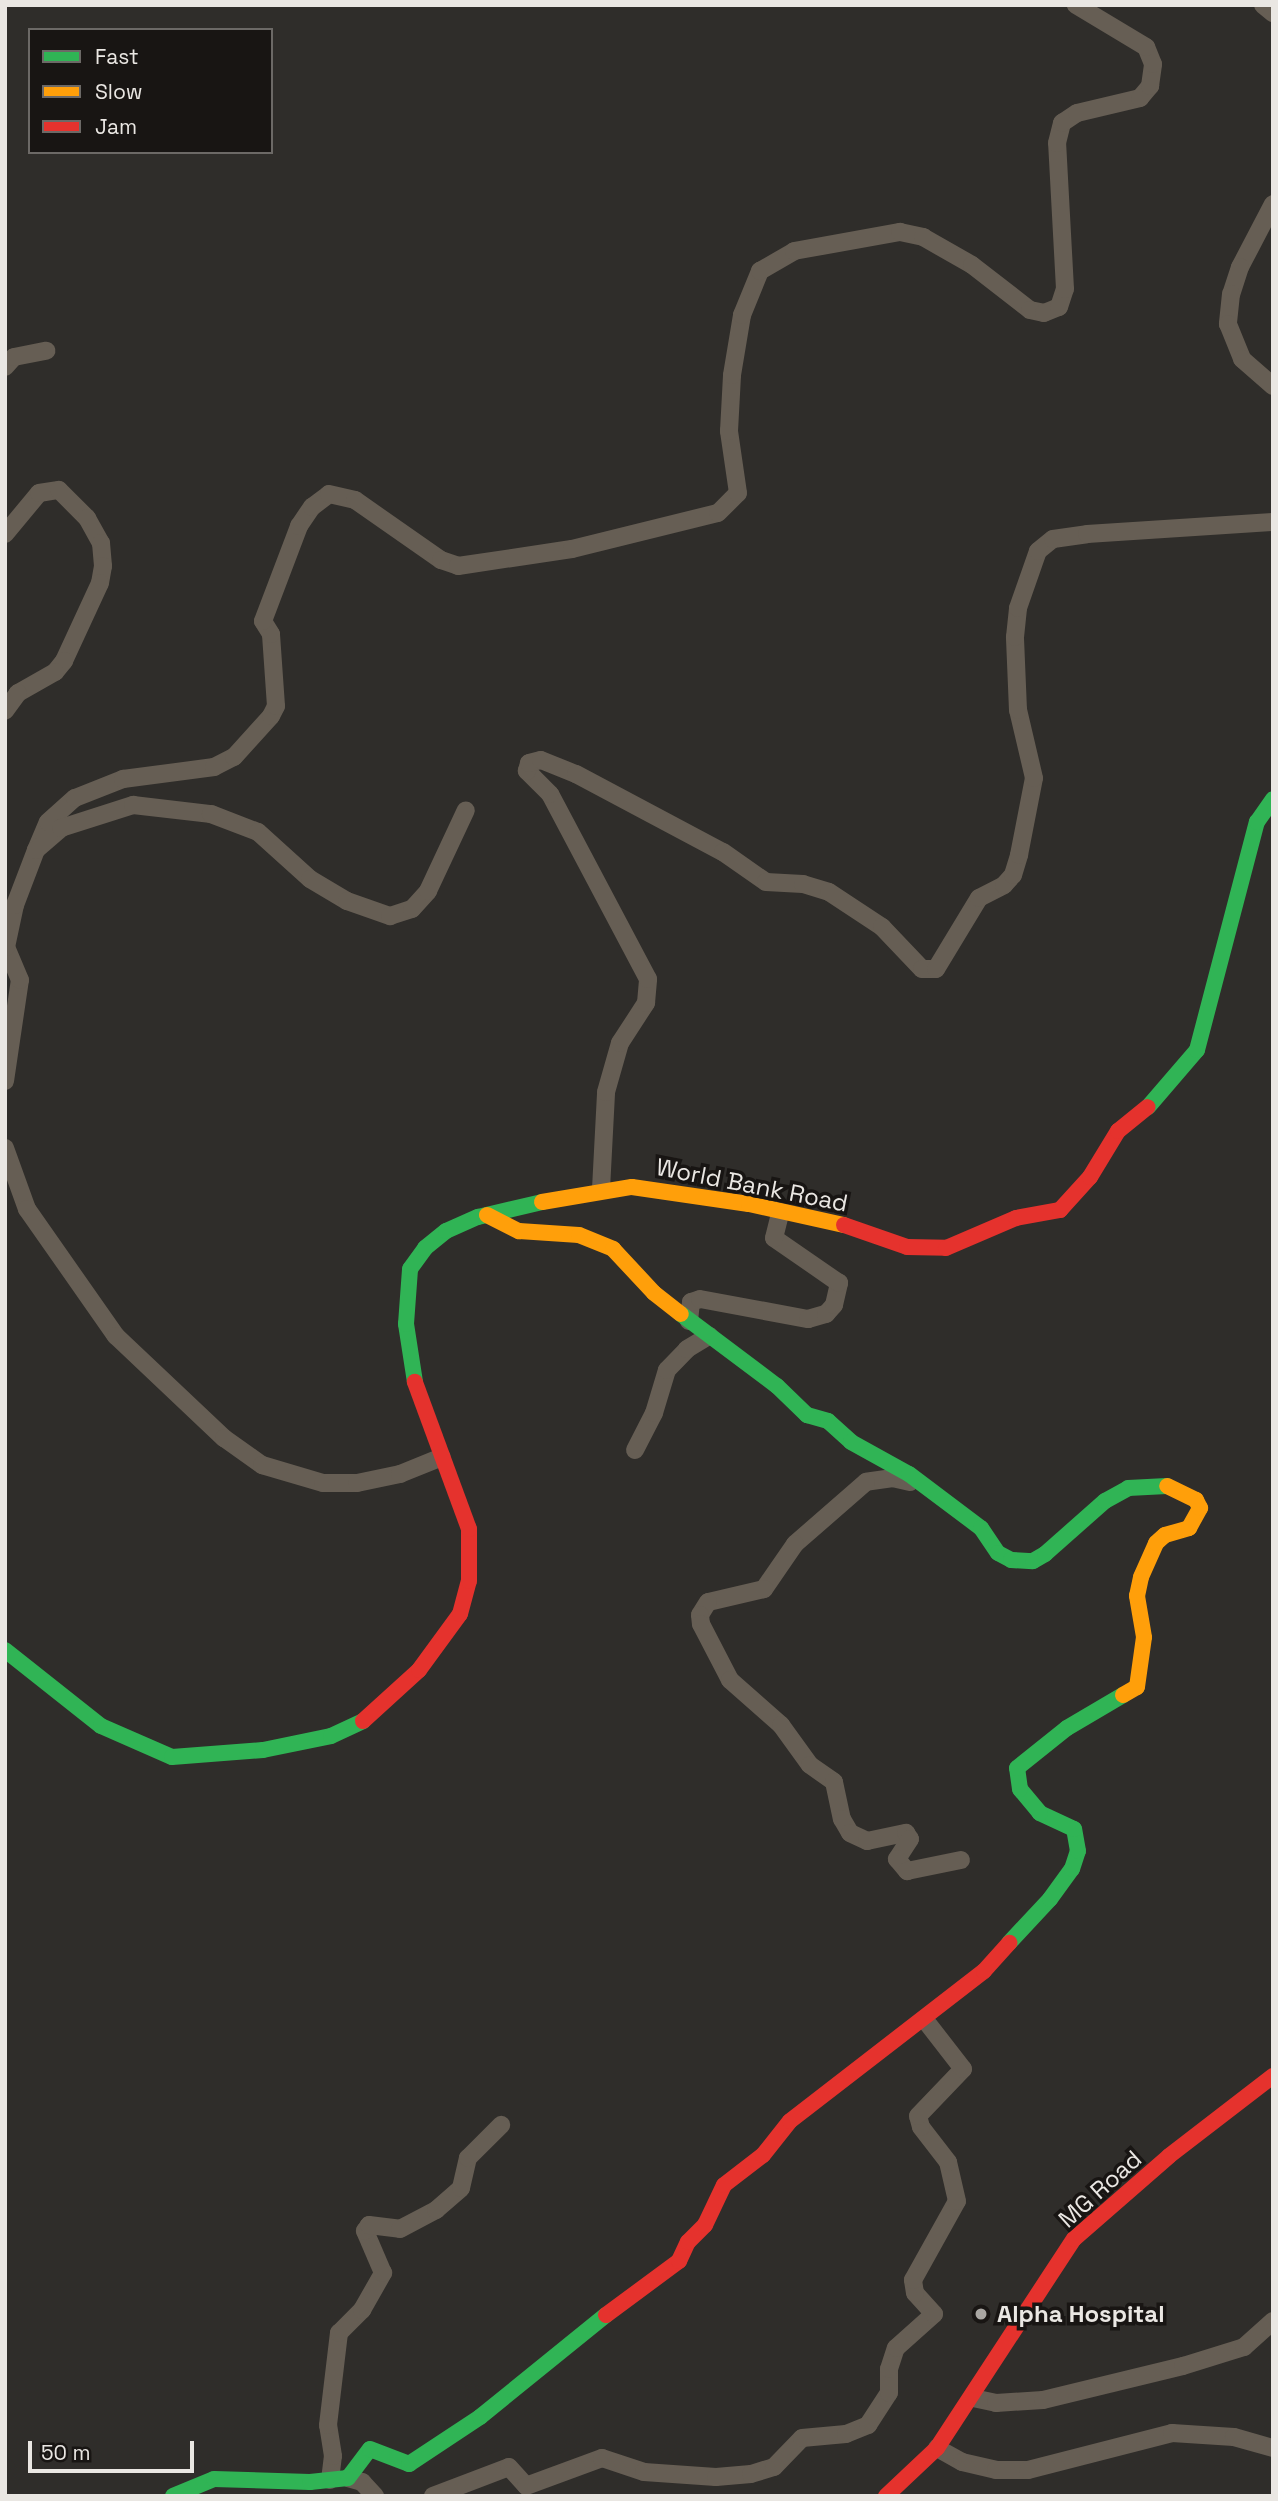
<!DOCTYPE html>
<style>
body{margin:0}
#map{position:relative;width:1278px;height:2501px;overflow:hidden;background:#2f2d2a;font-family:"Space Grotesk",sans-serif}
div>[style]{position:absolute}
.street>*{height:18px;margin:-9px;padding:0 9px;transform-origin:9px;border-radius:9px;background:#665e54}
.fast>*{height:16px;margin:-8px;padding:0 8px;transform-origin:8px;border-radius:8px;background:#30b455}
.slow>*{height:16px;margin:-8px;padding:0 8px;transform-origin:8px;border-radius:8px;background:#ff9f0a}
.jam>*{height:16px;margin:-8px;padding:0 8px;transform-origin:8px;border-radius:8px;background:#e5322d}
.dots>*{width:19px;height:19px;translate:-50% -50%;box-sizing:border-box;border:4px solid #181513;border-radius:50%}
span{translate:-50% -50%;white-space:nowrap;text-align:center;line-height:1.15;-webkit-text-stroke:7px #181513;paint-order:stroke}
.street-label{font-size:24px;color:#eae7e3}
.poi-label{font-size:24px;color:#eae7e3;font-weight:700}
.left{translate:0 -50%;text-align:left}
.frame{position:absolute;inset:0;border:7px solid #eae7e3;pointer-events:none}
.legend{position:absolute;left:28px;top:28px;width:245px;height:126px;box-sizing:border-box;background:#181513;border:2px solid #6c6966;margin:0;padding:9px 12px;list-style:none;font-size:21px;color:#eae7e3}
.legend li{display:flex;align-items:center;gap:14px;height:35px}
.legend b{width:35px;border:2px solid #6c6966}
.scale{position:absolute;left:28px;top:2441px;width:166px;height:32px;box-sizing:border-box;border:4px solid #eae7e3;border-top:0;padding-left:9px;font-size:21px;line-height:24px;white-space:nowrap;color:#eae7e3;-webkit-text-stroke:5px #181513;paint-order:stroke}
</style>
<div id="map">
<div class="street">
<div style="left:1263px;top:5px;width:13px;rotate:39deg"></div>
<div style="left:1273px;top:204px;width:71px;rotate:117.6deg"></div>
<div style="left:1240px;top:267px;width:28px;rotate:108deg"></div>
<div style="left:1231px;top:294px;width:30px;rotate:96deg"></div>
<div style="left:1228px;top:324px;width:38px;rotate:68deg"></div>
<div style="left:1242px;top:359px;width:41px;rotate:41.1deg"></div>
<div style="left:5px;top:367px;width:13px;rotate:-48deg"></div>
<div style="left:14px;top:357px;width:33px;rotate:-11deg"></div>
<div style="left:5px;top:534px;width:53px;rotate:-50.3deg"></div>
<div style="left:39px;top:493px;width:20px;rotate:-9deg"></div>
<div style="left:59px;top:490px;width:40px;rotate:45deg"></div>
<div style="left:87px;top:518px;width:29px;rotate:61deg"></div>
<div style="left:101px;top:543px;width:23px;rotate:85deg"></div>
<div style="left:103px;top:566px;width:17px;rotate:100deg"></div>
<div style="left:100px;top:583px;width:86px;rotate:114.8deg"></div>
<div style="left:64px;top:661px;width:14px;rotate:129deg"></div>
<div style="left:55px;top:672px;width:43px;rotate:150.4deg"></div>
<div style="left:18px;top:693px;width:22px;rotate:126deg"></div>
<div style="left:36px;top:850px;width:30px;rotate:-67deg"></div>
<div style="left:48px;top:822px;width:36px;rotate:-42deg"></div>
<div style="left:75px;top:798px;width:52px;rotate:-21.6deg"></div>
<div style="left:123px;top:779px;width:92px;rotate:-7.5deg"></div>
<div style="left:214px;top:767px;width:22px;rotate:-27deg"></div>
<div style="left:234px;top:757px;width:55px;rotate:-47.9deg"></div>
<div style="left:271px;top:716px;width:11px;rotate:-63deg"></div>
<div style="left:276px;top:706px;width:72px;rotate:-94deg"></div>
<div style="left:271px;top:634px;width:15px;rotate:-122deg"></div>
<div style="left:263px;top:621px;width:102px;rotate:-69.2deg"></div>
<div style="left:299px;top:526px;width:23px;rotate:-56deg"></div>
<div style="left:312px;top:507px;width:21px;rotate:-37deg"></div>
<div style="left:329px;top:494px;width:27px;rotate:13deg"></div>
<div style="left:355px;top:500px;width:105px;rotate:34.9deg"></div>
<div style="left:441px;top:560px;width:18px;rotate:19deg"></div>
<div style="left:458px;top:566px;width:115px;rotate:-8.5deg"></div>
<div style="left:572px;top:549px;width:150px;rotate:-13.9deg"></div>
<div style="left:718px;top:513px;width:28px;rotate:-45deg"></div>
<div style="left:738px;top:493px;width:63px;rotate:-98.3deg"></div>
<div style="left:729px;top:431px;width:56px;rotate:-86.9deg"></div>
<div style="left:732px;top:375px;width:61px;rotate:-80.5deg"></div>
<div style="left:742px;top:315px;width:48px;rotate:-67.8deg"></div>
<div style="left:760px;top:271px;width:39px;rotate:-30deg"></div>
<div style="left:794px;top:251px;width:108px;rotate:-10.2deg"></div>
<div style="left:900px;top:232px;width:24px;rotate:12deg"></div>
<div style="left:923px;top:237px;width:56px;rotate:29.7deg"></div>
<div style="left:972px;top:265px;width:73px;rotate:37.8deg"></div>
<div style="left:1030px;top:310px;width:14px;rotate:12deg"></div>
<div style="left:1044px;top:313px;width:16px;rotate:-22deg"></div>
<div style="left:1059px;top:307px;width:19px;rotate:-72deg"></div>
<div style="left:1065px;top:289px;width:146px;rotate:-93.1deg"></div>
<div style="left:1057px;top:143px;width:21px;rotate:-76deg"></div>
<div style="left:1062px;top:123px;width:18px;rotate:-34deg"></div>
<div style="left:1077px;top:113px;width:65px;rotate:-13.4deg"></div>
<div style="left:1140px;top:98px;width:16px;rotate:-50deg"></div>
<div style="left:1150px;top:86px;width:22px;rotate:-82deg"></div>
<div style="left:1153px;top:64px;width:18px;rotate:-112deg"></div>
<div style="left:1146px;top:47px;width:82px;rotate:-149deg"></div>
<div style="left:5px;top:1081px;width:102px;rotate:-81.6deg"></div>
<div style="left:20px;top:980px;width:36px;rotate:-113deg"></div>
<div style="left:6px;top:947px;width:43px;rotate:-77.9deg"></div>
<div style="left:15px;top:905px;width:59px;rotate:-69.1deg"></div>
<div style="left:36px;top:850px;width:33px;rotate:-41deg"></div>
<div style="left:61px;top:828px;width:76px;rotate:-17.7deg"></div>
<div style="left:133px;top:805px;width:79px;rotate:6.6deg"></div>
<div style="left:211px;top:814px;width:50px;rotate:21deg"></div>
<div style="left:258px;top:832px;width:70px;rotate:42.1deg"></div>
<div style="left:310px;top:879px;width:43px;rotate:30.7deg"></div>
<div style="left:347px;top:901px;width:46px;rotate:19.2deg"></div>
<div style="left:390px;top:916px;width:23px;rotate:-18deg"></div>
<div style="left:412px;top:909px;width:24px;rotate:-48deg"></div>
<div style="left:428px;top:891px;width:89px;rotate:-64.9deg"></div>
<div style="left:5px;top:1148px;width:65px;rotate:70.2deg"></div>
<div style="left:27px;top:1209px;width:155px;rotate:55deg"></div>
<div style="left:116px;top:1336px;width:149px;rotate:43.4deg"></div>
<div style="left:224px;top:1438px;width:47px;rotate:35.4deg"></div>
<div style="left:262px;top:1465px;width:64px;rotate:16.4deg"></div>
<div style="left:323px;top:1483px;width:34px"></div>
<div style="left:357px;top:1483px;width:44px;rotate:-11.8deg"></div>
<div style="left:400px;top:1474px;width:45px;rotate:-22deg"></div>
<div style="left:601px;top:1189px;width:97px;rotate:-87deg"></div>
<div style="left:606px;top:1092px;width:51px;rotate:-74.1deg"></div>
<div style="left:620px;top:1043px;width:48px;rotate:-57deg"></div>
<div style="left:646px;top:1003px;width:24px;rotate:-85deg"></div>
<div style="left:648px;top:979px;width:209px;rotate:-117.9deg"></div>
<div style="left:550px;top:794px;width:33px;rotate:-135deg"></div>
<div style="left:527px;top:771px;width:8px;rotate:-76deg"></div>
<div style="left:529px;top:763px;width:12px;rotate:-14deg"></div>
<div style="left:541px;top:760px;width:38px;rotate:22deg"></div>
<div style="left:576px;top:774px;width:166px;rotate:28deg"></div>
<div style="left:723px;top:852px;width:52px;rotate:34.9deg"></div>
<div style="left:766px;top:882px;width:37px;rotate:3deg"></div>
<div style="left:803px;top:884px;width:27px;rotate:17deg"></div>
<div style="left:829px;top:892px;width:64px;rotate:33.4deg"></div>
<div style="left:882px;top:927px;width:58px;rotate:46.4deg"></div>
<div style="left:922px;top:969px;width:14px"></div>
<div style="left:936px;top:969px;width:83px;rotate:-58.8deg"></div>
<div style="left:979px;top:898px;width:28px;rotate:-27deg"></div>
<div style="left:1004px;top:885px;width:13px;rotate:-48deg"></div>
<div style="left:1013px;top:875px;width:21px;rotate:-73deg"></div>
<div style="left:1019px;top:855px;width:78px;rotate:-79deg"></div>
<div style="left:1034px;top:778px;width:70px;rotate:-103.2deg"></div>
<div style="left:1018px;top:710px;width:73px;rotate:-92.4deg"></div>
<div style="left:1015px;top:637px;width:29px;rotate:-84deg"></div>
<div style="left:1018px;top:608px;width:60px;rotate:-70.7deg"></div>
<div style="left:1038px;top:551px;width:19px;rotate:-39deg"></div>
<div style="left:1053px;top:539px;width:34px;rotate:-8deg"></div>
<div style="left:1087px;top:534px;width:186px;rotate:-3.7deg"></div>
<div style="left:689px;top:1321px;width:19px;rotate:-84deg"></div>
<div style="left:691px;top:1302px;width:9px;rotate:-18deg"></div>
<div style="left:700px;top:1299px;width:110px;rotate:10.5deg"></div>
<div style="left:808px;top:1319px;width:19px;rotate:-16deg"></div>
<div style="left:826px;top:1314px;width:12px;rotate:-48deg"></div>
<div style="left:834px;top:1305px;width:23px;rotate:-77deg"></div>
<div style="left:839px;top:1283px;width:79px;rotate:-145.3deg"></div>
<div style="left:774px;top:1238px;width:25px;rotate:-76deg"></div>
<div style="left:635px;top:1450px;width:42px;rotate:-62.8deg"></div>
<div style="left:654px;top:1413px;width:45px;rotate:-73.2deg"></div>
<div style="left:667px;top:1370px;width:29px;rotate:-46deg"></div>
<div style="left:687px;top:1349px;width:26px;rotate:-31deg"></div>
<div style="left:910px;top:1482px;width:17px;rotate:-167deg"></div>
<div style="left:893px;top:1478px;width:27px;rotate:172deg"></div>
<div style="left:866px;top:1482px;width:94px;rotate:138.9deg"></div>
<div style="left:795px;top:1544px;width:55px;rotate:124.6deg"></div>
<div style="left:764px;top:1589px;width:57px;rotate:166.9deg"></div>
<div style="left:708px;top:1602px;width:15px;rotate:122deg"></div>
<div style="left:700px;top:1615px;width:9px;rotate:84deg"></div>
<div style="left:701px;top:1624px;width:63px;rotate:62.6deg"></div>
<div style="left:730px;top:1680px;width:68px;rotate:41.4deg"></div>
<div style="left:781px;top:1725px;width:49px;rotate:54.1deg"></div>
<div style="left:810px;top:1765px;width:29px;rotate:35deg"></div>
<div style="left:834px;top:1782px;width:38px;rotate:78deg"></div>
<div style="left:842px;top:1819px;width:16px;rotate:60deg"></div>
<div style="left:850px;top:1833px;width:19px;rotate:25deg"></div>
<div style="left:867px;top:1841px;width:40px;rotate:-12deg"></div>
<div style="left:906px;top:1833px;width:7px;rotate:56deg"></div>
<div style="left:910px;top:1839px;width:24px;rotate:123deg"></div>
<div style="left:897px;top:1859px;width:16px;rotate:50deg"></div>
<div style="left:907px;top:1871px;width:55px;rotate:-11.5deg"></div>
<div style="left:973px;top:2398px;width:24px;rotate:12deg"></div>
<div style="left:996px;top:2403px;width:47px;rotate:-3.7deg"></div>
<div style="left:1043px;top:2400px;width:144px;rotate:-13.7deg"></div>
<div style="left:1183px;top:2366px;width:64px;rotate:-17.3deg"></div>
<div style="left:1244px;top:2347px;width:39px;rotate:-42deg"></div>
<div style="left:937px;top:2448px;width:29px;rotate:29deg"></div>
<div style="left:962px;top:2462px;width:35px;rotate:13deg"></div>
<div style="left:996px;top:2470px;width:32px"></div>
<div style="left:1028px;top:2470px;width:149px;rotate:-14.4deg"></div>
<div style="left:1172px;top:2433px;width:62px;rotate:3.7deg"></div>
<div style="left:1234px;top:2437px;width:41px;rotate:15.8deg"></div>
<div style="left:348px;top:2478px;width:15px;rotate:16deg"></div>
<div style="left:362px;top:2482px;width:19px;rotate:47deg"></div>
<div style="left:330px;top:2480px;width:24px;rotate:-83deg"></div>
<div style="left:333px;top:2456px;width:31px;rotate:-99deg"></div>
<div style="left:328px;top:2425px;width:93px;rotate:-83.2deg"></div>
<div style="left:339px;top:2333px;width:33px;rotate:-45deg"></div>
<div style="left:362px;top:2310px;width:43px;rotate:-60.4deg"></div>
<div style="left:383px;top:2273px;width:46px;rotate:-113.2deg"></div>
<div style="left:365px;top:2231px;width:7px;rotate:-56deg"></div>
<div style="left:369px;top:2225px;width:31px;rotate:7deg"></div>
<div style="left:400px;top:2229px;width:41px;rotate:-27.8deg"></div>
<div style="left:436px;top:2210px;width:33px;rotate:-41deg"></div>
<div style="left:461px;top:2188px;width:31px;rotate:-77deg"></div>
<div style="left:468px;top:2158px;width:47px;rotate:-45deg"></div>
<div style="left:433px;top:2496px;width:81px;rotate:-20.9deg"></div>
<div style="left:509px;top:2467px;width:25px;rotate:48deg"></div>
<div style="left:526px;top:2486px;width:81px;rotate:-20.2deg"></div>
<div style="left:602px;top:2458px;width:44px;rotate:18.4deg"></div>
<div style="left:644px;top:2472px;width:72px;rotate:4deg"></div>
<div style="left:716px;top:2477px;width:35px;rotate:-5deg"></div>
<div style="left:751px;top:2474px;width:24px;rotate:-17deg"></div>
<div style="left:774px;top:2467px;width:40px;rotate:-46deg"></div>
<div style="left:802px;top:2438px;width:44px;rotate:-5.2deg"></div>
<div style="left:846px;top:2434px;width:24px;rotate:-22deg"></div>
<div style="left:868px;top:2425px;width:38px;rotate:-57deg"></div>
<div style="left:889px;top:2393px;width:24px;rotate:-90deg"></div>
<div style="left:889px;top:2369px;width:22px;rotate:-72deg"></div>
<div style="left:896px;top:2348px;width:51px;rotate:-41.8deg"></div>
<div style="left:934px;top:2314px;width:28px;rotate:-132deg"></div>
<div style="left:915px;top:2293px;width:13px;rotate:-99deg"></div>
<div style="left:913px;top:2280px;width:90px;rotate:-60.9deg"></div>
<div style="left:957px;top:2201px;width:40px;rotate:-103deg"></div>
<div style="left:948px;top:2162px;width:44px;rotate:-127.6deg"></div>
<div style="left:921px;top:2127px;width:11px;rotate:-105deg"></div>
<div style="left:918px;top:2116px;width:65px;rotate:-46.2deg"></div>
<div style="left:963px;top:2069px;width:62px;rotate:-127.8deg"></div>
</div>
<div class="fast">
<div style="left:1148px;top:1107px;width:75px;rotate:-49.3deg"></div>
<div style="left:1197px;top:1050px;width:236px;rotate:-75.3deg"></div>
<div style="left:1257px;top:822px;width:28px;rotate:-55deg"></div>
<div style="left:681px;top:1314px;width:120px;rotate:36.9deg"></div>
<div style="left:777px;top:1386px;width:42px;rotate:44deg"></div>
<div style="left:807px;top:1415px;width:22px;rotate:16deg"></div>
<div style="left:828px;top:1421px;width:31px;rotate:42deg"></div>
<div style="left:851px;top:1442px;width:66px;rotate:28.9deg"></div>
<div style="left:909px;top:1474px;width:90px;rotate:36.9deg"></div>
<div style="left:981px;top:1528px;width:30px;rotate:56deg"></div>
<div style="left:998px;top:1553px;width:15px;rotate:28deg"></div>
<div style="left:1011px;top:1560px;width:22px;rotate:3deg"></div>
<div style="left:1033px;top:1561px;width:14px;rotate:-30deg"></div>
<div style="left:1045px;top:1554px;width:80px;rotate:-41.5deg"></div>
<div style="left:1105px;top:1501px;width:26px;rotate:-29deg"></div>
<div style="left:1128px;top:1488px;width:39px;rotate:-3deg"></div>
<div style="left:415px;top:1382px;width:59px;rotate:-98.8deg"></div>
<div style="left:406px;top:1324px;width:55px;rotate:-85.8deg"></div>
<div style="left:410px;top:1269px;width:26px;rotate:-54deg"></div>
<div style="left:425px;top:1248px;width:27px;rotate:-39deg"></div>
<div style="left:446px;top:1231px;width:35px;rotate:-24deg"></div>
<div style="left:478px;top:1217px;width:66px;rotate:-13.2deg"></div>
<div style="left:5px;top:1650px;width:122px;rotate:38.4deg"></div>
<div style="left:101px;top:1726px;width:77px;rotate:23.6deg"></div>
<div style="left:172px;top:1757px;width:91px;rotate:-4.4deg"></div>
<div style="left:263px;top:1750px;width:69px;rotate:-11.6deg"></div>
<div style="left:331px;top:1736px;width:35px;rotate:-25deg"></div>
<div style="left:1009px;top:1943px;width:60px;rotate:-47deg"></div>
<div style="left:1050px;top:1899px;width:37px;rotate:-54deg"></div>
<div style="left:1072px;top:1869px;width:19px;rotate:-72deg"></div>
<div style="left:1078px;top:1851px;width:22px;rotate:-100deg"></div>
<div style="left:1074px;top:1829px;width:38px;rotate:-155deg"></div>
<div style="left:1040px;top:1813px;width:31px;rotate:-130deg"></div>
<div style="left:1020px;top:1789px;width:21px;rotate:-98deg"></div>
<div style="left:1017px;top:1768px;width:64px;rotate:-38.7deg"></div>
<div style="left:1067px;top:1728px;width:65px;rotate:-30.5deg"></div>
<div style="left:173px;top:2496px;width:44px;rotate:-22.5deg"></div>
<div style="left:214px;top:2479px;width:96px;rotate:1.8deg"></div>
<div style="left:310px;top:2482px;width:38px;rotate:-6deg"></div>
<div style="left:348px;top:2478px;width:36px;rotate:-53deg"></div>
<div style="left:370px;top:2449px;width:42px;rotate:21deg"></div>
<div style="left:409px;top:2464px;width:85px;rotate:-33.5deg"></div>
<div style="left:480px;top:2417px;width:162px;rotate:-39deg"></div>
</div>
<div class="slow">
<div style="left:542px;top:1202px;width:91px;rotate:-9.5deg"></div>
<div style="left:632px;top:1187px;width:118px;rotate:8.3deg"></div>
<div style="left:749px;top:1204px;width:97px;rotate:12.5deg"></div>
<div style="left:487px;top:1215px;width:36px;rotate:27deg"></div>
<div style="left:519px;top:1231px;width:60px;rotate:3.8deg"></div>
<div style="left:579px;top:1235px;width:37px;rotate:22deg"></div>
<div style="left:613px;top:1249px;width:60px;rotate:47deg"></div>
<div style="left:654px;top:1293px;width:34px;rotate:38deg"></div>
<div style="left:1123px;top:1695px;width:16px;rotate:-30deg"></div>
<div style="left:1137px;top:1687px;width:50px;rotate:-82deg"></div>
<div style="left:1144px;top:1637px;width:42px;rotate:-99.7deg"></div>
<div style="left:1137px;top:1596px;width:19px;rotate:-78deg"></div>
<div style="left:1141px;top:1577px;width:37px;rotate:-66deg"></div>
<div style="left:1156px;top:1543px;width:12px;rotate:-42deg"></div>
<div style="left:1165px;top:1535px;width:25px;rotate:-16deg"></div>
<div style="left:1189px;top:1528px;width:23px;rotate:-61deg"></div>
<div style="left:1200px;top:1508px;width:9px;rotate:-117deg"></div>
<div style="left:1196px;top:1500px;width:32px;rotate:-154deg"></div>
</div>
<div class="jam">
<div style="left:844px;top:1225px;width:67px;rotate:19.2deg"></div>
<div style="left:907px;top:1247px;width:39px;rotate:1deg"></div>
<div style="left:946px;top:1248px;width:76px;rotate:-23.2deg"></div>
<div style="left:1016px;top:1218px;width:45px;rotate:-10.3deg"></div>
<div style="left:1060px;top:1210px;width:45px;rotate:-47.7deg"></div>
<div style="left:1090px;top:1177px;width:54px;rotate:-58.7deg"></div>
<div style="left:1118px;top:1131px;width:38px;rotate:-39deg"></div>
<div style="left:363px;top:1721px;width:76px;rotate:-42.3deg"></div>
<div style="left:419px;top:1670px;width:69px;rotate:-53.8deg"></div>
<div style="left:460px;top:1614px;width:34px;rotate:-75deg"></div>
<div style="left:469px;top:1581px;width:52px;rotate:-90deg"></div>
<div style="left:469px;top:1529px;width:157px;rotate:-110.2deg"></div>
<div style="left:606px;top:2315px;width:91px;rotate:-36.5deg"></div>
<div style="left:679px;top:2261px;width:21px;rotate:-65deg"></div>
<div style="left:688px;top:2242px;width:24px;rotate:-45deg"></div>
<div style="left:705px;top:2225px;width:44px;rotate:-64.6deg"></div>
<div style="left:724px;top:2185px;width:49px;rotate:-37.6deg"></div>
<div style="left:763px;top:2155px;width:43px;rotate:-51.5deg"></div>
<div style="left:790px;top:2121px;width:245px;rotate:-37.7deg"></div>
<div style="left:984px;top:1971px;width:38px;rotate:-48deg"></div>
<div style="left:886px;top:2496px;width:70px;rotate:-43.3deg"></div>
<div style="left:937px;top:2448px;width:250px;rotate:-56.8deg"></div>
<div style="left:1074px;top:2239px;width:126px;rotate:-41.1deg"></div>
<div style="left:1169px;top:2156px;width:131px;rotate:-37.6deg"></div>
</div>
<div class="dots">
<div style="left:981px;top:2314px;background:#a9a6a2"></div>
</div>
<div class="street-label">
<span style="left:752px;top:1185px;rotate:11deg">World Bank Road</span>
<span style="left:1100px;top:2189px;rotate:-42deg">MG Road</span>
</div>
<div class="poi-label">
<span class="left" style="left:997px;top:2314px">Alpha Hospital</span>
</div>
<div class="frame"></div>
<ul class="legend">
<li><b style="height:9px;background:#30b455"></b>Fast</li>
<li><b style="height:9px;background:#ff9f0a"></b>Slow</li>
<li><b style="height:9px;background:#e5322d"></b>Jam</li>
</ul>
<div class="scale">50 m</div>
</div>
